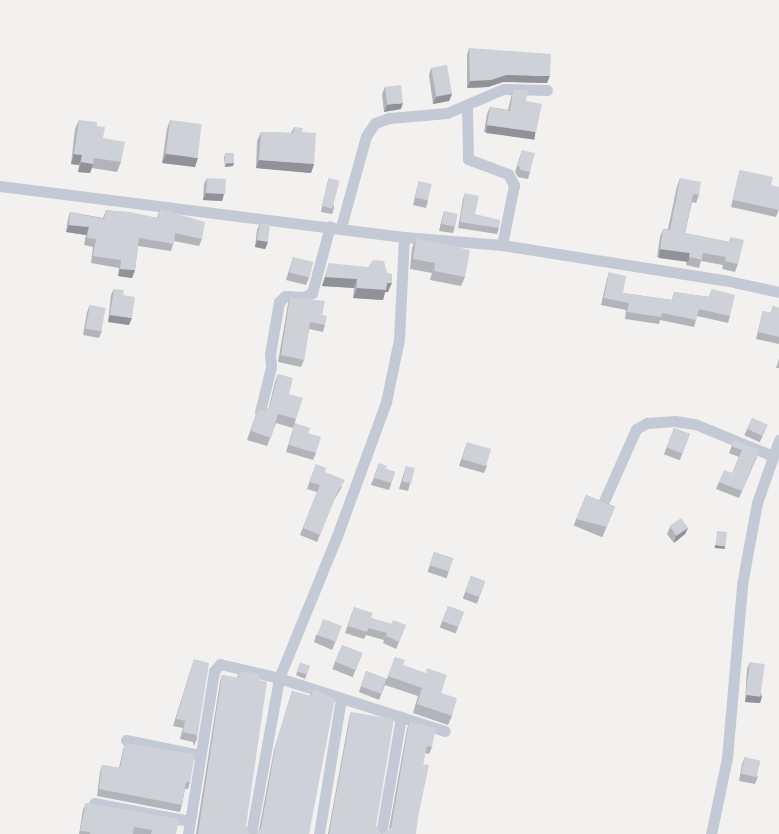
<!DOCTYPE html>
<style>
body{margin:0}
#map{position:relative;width:779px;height:834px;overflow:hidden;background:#f3f1f0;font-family:Raleway,sans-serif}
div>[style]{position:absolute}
.street>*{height:11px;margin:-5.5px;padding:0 5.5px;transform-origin:5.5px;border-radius:5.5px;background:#c3cad6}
.wall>*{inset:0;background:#b2b4ba;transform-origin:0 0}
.shaded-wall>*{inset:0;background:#919297;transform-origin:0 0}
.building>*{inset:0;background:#cfd1d8;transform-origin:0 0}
span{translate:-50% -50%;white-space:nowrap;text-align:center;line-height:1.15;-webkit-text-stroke:4.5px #fff;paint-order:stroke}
</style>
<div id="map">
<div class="street">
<div style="left:467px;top:106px;width:53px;rotate:88.9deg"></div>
<div style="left:468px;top:159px;width:43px;rotate:20.6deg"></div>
<div style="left:508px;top:174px;width:13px;rotate:61deg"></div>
<div style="left:514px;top:185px;width:61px;rotate:101.3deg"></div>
<div style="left:0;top:186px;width:407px;rotate:7.2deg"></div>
<div style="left:404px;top:237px;width:98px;rotate:4.7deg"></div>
<div style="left:502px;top:245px;width:225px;rotate:9deg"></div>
<div style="left:724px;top:280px;width:56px;rotate:12.3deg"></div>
<div style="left:341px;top:227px;width:94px;rotate:-74.6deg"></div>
<div style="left:366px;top:136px;width:16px;rotate:-55deg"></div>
<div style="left:375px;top:123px;width:15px;rotate:-20deg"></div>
<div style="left:389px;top:118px;width:58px;rotate:-4.9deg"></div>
<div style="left:447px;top:113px;width:61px;rotate:-23.2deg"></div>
<div style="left:503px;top:89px;width:44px;rotate:1.3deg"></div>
<div style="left:260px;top:412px;width:46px;rotate:-76.3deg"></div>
<div style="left:271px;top:367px;width:13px;rotate:-94deg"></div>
<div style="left:270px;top:354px;width:53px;rotate:-80.2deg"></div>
<div style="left:279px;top:302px;width:8px;rotate:-45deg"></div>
<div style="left:285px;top:296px;width:18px;rotate:3deg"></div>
<div style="left:303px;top:297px;width:10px;rotate:-24deg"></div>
<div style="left:312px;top:293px;width:69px;rotate:-75deg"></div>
<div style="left:604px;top:501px;width:79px;rotate:-66deg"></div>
<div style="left:636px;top:429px;width:13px;rotate:-29deg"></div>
<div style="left:647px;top:423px;width:28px;rotate:-4deg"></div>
<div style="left:675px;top:421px;width:20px;rotate:9deg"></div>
<div style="left:695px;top:424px;width:84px;rotate:22.3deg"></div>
<div style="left:126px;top:740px;width:76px;rotate:11.5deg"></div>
<div style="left:94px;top:803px;width:97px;rotate:10.7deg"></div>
<div style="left:188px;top:834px;width:165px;rotate:-80.9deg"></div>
<div style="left:214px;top:671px;width:9px;rotate:-49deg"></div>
<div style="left:220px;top:664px;width:61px;rotate:13.3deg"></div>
<div style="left:279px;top:678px;width:174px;rotate:17.7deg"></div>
<div style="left:251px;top:834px;width:158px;rotate:-79.8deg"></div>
<div style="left:279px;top:678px;width:153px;rotate:-67.8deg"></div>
<div style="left:337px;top:536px;width:143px;rotate:-69.9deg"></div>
<div style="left:386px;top:402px;width:64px;rotate:-78.3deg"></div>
<div style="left:399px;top:339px;width:102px;rotate:-87.2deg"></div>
<div style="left:319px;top:834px;width:138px;rotate:-80.8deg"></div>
<div style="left:381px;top:834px;width:119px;rotate:-80.3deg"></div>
<div style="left:711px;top:834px;width:78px;rotate:-78.1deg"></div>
<div style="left:727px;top:758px;width:174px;rotate:-85deg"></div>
<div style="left:742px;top:585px;width:40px;rotate:-80deg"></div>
<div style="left:749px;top:546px;width:44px;rotate:-79.5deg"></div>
<div style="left:757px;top:503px;width:67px;rotate:-70.8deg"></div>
</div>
<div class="wall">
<div style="clip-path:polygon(469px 48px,547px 83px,503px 82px,488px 87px,467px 88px,467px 55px)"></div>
<div style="clip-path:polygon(431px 68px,452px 94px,449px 101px,433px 104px,429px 75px)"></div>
<div style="clip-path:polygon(385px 87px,401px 109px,384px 112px,382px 94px)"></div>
<div style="clip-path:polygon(513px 90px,526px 101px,533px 139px,484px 132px,487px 114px,490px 107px,508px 110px,511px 97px)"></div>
<div style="clip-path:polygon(79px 120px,97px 126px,103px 138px,121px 162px,117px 172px,92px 168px,90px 173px,78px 172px,79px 165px,71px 164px,75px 129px)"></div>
<div style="clip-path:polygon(170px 120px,195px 167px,162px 163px,167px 129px)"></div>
<div style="clip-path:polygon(294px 127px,302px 132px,314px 164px,311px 173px,256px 168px,257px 141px,261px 132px,291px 133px)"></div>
<div style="clip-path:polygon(522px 150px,530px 172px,528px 179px,518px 177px,515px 172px)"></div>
<div style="clip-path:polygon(225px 154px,233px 166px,225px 167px,224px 157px)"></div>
<div style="clip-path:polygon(740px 170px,771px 185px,779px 209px,776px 217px,731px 207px,738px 177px)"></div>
<div style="clip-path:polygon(207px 178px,224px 194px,222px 201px,203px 200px,204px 184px)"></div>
<div style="clip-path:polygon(329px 178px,334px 208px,332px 214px,321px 212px,327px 184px)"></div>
<div style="clip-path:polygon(680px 178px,699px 195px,696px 203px,692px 202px,685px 233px,729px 242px,731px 237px,738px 264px,735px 272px,722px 269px,723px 265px,701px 261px,699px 268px,686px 265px,687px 261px,657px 257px,660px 237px,663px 229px,668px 229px,677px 186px)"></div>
<div style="clip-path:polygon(419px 181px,428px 201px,426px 208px,413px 205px,417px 188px)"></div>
<div style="clip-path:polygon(465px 193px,475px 214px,499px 228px,497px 234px,458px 228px,463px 199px)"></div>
<div style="clip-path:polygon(160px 209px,202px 239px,199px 246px,174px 241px,171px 251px,138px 246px,135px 270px,132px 278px,118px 276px,119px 268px,91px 263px,93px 247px,84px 245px,86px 235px,66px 232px,68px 219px,70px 212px,103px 218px,106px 210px,157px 218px)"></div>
<div style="clip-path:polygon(444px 211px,455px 226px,453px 233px,439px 231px,442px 218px)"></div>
<div style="clip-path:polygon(260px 223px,268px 242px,265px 249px,255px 247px,257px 230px)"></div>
<div style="clip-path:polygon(416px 238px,465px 277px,461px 286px,430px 280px,432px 273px,410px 269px,412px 248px)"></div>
<div style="clip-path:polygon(293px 257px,309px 278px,306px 285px,286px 280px)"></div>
<div style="clip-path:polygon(329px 263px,388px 292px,385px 292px,383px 300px,353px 298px,354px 288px,322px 286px)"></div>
<div style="clip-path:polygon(609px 272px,623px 293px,672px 300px,674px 292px,709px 297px,712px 289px,730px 316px,728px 323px,697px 316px,694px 327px,660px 320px,659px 324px,625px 319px,626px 310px,601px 305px,607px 279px)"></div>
<div style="clip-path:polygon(114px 289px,123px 295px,129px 325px,108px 322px,111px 295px)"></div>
<div style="clip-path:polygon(290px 297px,322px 315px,325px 325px,323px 332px,309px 329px,304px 360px,301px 367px,278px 362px,288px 304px)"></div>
<div style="clip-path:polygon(90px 305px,102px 331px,99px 338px,83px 335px,87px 312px)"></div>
<div style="clip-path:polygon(773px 306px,779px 308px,779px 344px,756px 339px,761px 318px,763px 311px,771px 313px)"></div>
<div style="clip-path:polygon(779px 359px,779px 368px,776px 368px)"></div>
<div style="clip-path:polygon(278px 374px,296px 419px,293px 428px,276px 423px,267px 446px,247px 440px,258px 409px,265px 411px,269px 407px,275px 382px)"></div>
<div style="left:752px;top:418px;width:17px;height:19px;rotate:24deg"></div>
<div style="clip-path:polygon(295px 423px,308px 433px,316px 453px,313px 460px,286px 452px)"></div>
<div style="left:674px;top:428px;width:17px;height:28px;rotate:21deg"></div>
<div style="clip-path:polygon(734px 440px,757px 457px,739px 498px,716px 489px,719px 482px,732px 473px,739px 457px,729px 453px)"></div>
<div style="clip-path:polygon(467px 442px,487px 466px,484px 473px,459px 466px)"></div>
<div style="clip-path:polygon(379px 463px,386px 469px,395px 472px,389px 490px,371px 485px)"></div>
<div style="clip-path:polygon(316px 464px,342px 487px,334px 500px,317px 542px,300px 535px,317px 492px,307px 489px)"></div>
<div style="clip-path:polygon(406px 466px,410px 484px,408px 491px,399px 489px)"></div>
<div style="left:586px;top:495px;width:31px;height:33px;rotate:22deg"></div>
<div style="clip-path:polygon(670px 527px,688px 528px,685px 534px,674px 543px,667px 534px)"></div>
<div style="left:434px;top:552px;width:20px;height:21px;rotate:18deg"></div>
<div style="left:471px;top:576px;width:15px;height:24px;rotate:20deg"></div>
<div style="left:448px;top:606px;width:17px;height:23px;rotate:21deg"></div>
<div style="clip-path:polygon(354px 607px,371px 618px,391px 624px,406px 625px,396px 649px,383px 643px,384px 640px,366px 635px,364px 639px,345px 633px)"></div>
<div style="clip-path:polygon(339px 633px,332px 650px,314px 642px,316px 635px)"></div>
<div style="left:342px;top:645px;width:22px;height:26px;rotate:22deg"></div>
<div style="clip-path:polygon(395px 657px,403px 665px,441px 693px,452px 716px,448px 725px,413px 713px,418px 696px,385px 685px,379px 700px,359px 692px,366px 671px,387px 679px)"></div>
<div style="clip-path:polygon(194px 659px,197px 739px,194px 746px,193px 742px,180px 739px,183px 728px,173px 726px)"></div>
<div style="clip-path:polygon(750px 662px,762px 696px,760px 703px,745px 702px,747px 669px)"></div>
<div style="clip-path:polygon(300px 663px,310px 666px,305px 679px,296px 675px)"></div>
<div style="clip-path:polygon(239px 671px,259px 680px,246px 826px,249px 833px,256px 834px,259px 830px,274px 750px,292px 691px,310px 696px,313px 689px,310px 827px,309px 834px,196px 834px,220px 682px,222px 675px,237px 678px)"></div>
<div style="clip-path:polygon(351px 712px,376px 826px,382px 834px,328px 834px,349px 719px)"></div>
<div style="clip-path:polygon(409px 722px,432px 747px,429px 754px,425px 753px,423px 764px,418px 817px,389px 829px,407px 729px)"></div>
<div style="clip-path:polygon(125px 743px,190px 782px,188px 789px,185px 789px,182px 805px,180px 812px,97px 796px,100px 772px,102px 765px,119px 768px,123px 750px)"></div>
<div style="clip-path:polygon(745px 757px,758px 777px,755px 784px,739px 781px,742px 764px)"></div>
<div style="clip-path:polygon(86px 803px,176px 834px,79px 834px,83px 810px)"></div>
</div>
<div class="shaded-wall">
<div style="clip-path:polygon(506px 75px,550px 76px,547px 83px,503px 82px,488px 87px,467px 88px,470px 81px)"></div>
<div style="clip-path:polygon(452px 94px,449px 101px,433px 104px,436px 97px)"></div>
<div style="clip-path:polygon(403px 103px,401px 109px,384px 112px,387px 105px)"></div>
<div style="left:487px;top:125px;width:49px;height:8px;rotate:8deg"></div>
<div style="clip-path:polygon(74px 154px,82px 155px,79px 165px,71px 164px)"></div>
<div style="clip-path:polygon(166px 154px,198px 158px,195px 167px,162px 163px)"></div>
<div style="clip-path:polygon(259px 160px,314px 164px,311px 173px,256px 168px)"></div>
<div style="clip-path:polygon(81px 162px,93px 164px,90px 173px,78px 172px)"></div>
<div style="clip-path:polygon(234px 163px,233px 166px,225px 167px,226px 164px)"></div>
<div style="clip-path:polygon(206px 193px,224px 194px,222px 201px,203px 200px)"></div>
<div style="clip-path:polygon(69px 225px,89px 227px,86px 235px,66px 232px)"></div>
<div style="clip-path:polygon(257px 240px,268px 242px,265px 249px,255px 247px)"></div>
<div style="left:660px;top:249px;width:30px;height:9px;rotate:8deg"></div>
<div style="clip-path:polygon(120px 269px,135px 270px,132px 278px,118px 276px)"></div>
<div style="clip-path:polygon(325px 277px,357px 279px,354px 288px,322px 286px)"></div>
<div style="clip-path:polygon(387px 283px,392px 283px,388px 292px,385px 292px,383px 300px,353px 298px,357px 288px)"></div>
<div style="clip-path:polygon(110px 315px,132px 318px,129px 325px,108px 322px)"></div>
<div style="clip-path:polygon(688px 528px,685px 534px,674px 543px,676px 536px)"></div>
<div style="left:715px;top:545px;width:10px;height:3px;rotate:6deg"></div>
<div style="clip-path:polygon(747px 695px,762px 696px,760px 703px,745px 702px)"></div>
</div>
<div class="building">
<div style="clip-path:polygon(469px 48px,551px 54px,550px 76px,506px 75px,491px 80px,470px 81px)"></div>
<div style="left:447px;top:65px;width:29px;height:16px;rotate:80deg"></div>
<div style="left:401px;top:85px;width:18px;height:16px;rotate:84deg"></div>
<div style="clip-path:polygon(513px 90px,528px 90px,526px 101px,542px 104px,536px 132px,487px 125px,490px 107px,510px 111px)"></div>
<div style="clip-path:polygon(79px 120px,97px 122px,97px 126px,105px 127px,103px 138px,125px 142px,121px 162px,94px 158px,93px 164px,81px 162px,82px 155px,74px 154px)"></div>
<div style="left:170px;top:120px;width:32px;height:34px;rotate:7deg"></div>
<div style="clip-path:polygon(294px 127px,303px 128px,302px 132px,316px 133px,314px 164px,259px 160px,261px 132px,293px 133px)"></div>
<div style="clip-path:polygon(522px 150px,535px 153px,530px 172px,521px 170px,518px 165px)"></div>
<div style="left:234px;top:153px;width:10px;height:9px;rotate:90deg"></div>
<div style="clip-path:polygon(740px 170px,773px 177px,771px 185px,779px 187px,779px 210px,733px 200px)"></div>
<div style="left:207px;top:178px;width:19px;height:15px;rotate:3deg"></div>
<div style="left:329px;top:178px;width:11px;height:29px;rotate:15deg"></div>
<div style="clip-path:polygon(680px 178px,701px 182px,699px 195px,693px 194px,685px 233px,730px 242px,731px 237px,744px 240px,738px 264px,725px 261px,726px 257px,703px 253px,702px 260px,689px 257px,690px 253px,660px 249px,663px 229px,670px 230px)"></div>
<div style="left:419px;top:181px;width:13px;height:17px;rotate:13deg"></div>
<div style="clip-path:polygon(465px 193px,479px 196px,475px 214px,500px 220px,499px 228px,460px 222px)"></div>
<div style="clip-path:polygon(160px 209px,205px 222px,202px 239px,175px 233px,174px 244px,139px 238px,135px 270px,120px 269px,121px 260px,93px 256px,96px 239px,87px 238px,89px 227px,69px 225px,70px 212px,104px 219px,106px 210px,130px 212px,158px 218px)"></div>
<div style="left:444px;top:211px;width:14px;height:13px;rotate:12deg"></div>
<div style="clip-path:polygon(260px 223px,270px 224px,268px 242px,257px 240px)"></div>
<div style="clip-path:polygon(416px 238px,470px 250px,465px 277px,434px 271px,435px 263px,413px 259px)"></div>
<div style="left:293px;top:257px;width:21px;height:16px;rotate:14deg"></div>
<div style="clip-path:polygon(373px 260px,384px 261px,387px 273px,392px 274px,392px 283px,387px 283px,386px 290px,357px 288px,357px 279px,325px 277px,329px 263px,368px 267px)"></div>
<div style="clip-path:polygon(609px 272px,626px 276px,623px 293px,672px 300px,674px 292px,710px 297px,712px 289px,735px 295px,730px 316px,699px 309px,696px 320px,662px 313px,661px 317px,627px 312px,629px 303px,604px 298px)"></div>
<div style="clip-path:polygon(114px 289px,124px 290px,123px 295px,135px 297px,132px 318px,110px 315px)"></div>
<div style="clip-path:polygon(290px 297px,325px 301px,322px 315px,327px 316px,325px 325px,310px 322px,304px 360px,281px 355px)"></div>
<div style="left:90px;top:305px;width:16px;height:24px;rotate:11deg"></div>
<div style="clip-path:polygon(773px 306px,779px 308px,779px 337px,758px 332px,763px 311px,772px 313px)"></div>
<div style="clip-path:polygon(278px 374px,293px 378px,289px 394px,303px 398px,296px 419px,278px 414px,271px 438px,251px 431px,258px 409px,265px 411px,270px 406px)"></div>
<div style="left:752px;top:418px;width:17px;height:12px;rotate:24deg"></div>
<div style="clip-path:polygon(295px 423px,310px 428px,308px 433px,321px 437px,316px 453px,289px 445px)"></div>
<div style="left:674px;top:428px;width:17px;height:21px;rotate:21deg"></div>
<div style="clip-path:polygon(734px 440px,759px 450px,742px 491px,719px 482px,724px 470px,732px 473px,742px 450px,731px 446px)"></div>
<div style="left:467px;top:442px;width:25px;height:18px;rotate:16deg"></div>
<div style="clip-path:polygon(379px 463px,387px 466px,386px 469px,395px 472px,391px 483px,374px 478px)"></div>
<div style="clip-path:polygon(316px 464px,326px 468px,325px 472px,345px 480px,337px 493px,320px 535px,303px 528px,320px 485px,309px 482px)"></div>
<div style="left:406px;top:466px;width:9px;height:16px;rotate:13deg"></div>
<div style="clip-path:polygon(586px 495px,615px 507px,607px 527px,576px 519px)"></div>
<div style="left:681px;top:518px;width:12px;height:14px;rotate:55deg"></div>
<div style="left:717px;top:531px;width:10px;height:14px;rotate:6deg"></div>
<div style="left:434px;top:552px;width:20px;height:14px;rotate:18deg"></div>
<div style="left:471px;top:576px;width:15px;height:17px;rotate:20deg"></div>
<div style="left:448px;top:606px;width:17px;height:16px;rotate:21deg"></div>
<div style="clip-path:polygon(354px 607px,373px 613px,371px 618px,391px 624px,393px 620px,406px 625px,399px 642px,386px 636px,387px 633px,368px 628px,367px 632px,348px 626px)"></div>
<div style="left:323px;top:619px;width:20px;height:17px;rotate:20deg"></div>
<div style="left:342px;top:645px;width:22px;height:18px;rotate:22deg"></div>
<div style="clip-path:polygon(395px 657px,405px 660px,403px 665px,426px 673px,427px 668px,447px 675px,441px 693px,457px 698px,452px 716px,417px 704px,422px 688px,388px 676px)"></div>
<div style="clip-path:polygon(194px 659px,209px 663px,197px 739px,196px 735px,183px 732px,185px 721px,176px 719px)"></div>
<div style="left:750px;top:662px;width:15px;height:33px;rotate:8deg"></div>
<div style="left:300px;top:663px;width:10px;height:9px;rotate:17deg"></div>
<div style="clip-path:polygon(239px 671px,250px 674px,251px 672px,260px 674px,259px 680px,267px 682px,246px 826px,249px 833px,256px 834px,261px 828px,276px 743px,292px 691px,311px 696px,313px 689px,335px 698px,309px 834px,198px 834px,222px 675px,238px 678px)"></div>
<div style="left:366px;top:671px;width:22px;height:16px;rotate:21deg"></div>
<div style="clip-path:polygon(351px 712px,394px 719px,376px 826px,382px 834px,329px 834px)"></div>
<div style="clip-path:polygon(409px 722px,436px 728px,432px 747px,427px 746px,423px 764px,429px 765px,418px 817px,416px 834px,382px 834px,391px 828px)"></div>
<div style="clip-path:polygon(125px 743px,195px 754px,190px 782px,186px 782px,182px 805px,99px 789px,102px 765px,120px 768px)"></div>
<div style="left:745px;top:757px;width:16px;height:17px;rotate:14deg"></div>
<div style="clip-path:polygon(86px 803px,179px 819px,176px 834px,151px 834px,152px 830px,134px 827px,133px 834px,90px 834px,90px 832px,80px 831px)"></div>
</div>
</div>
